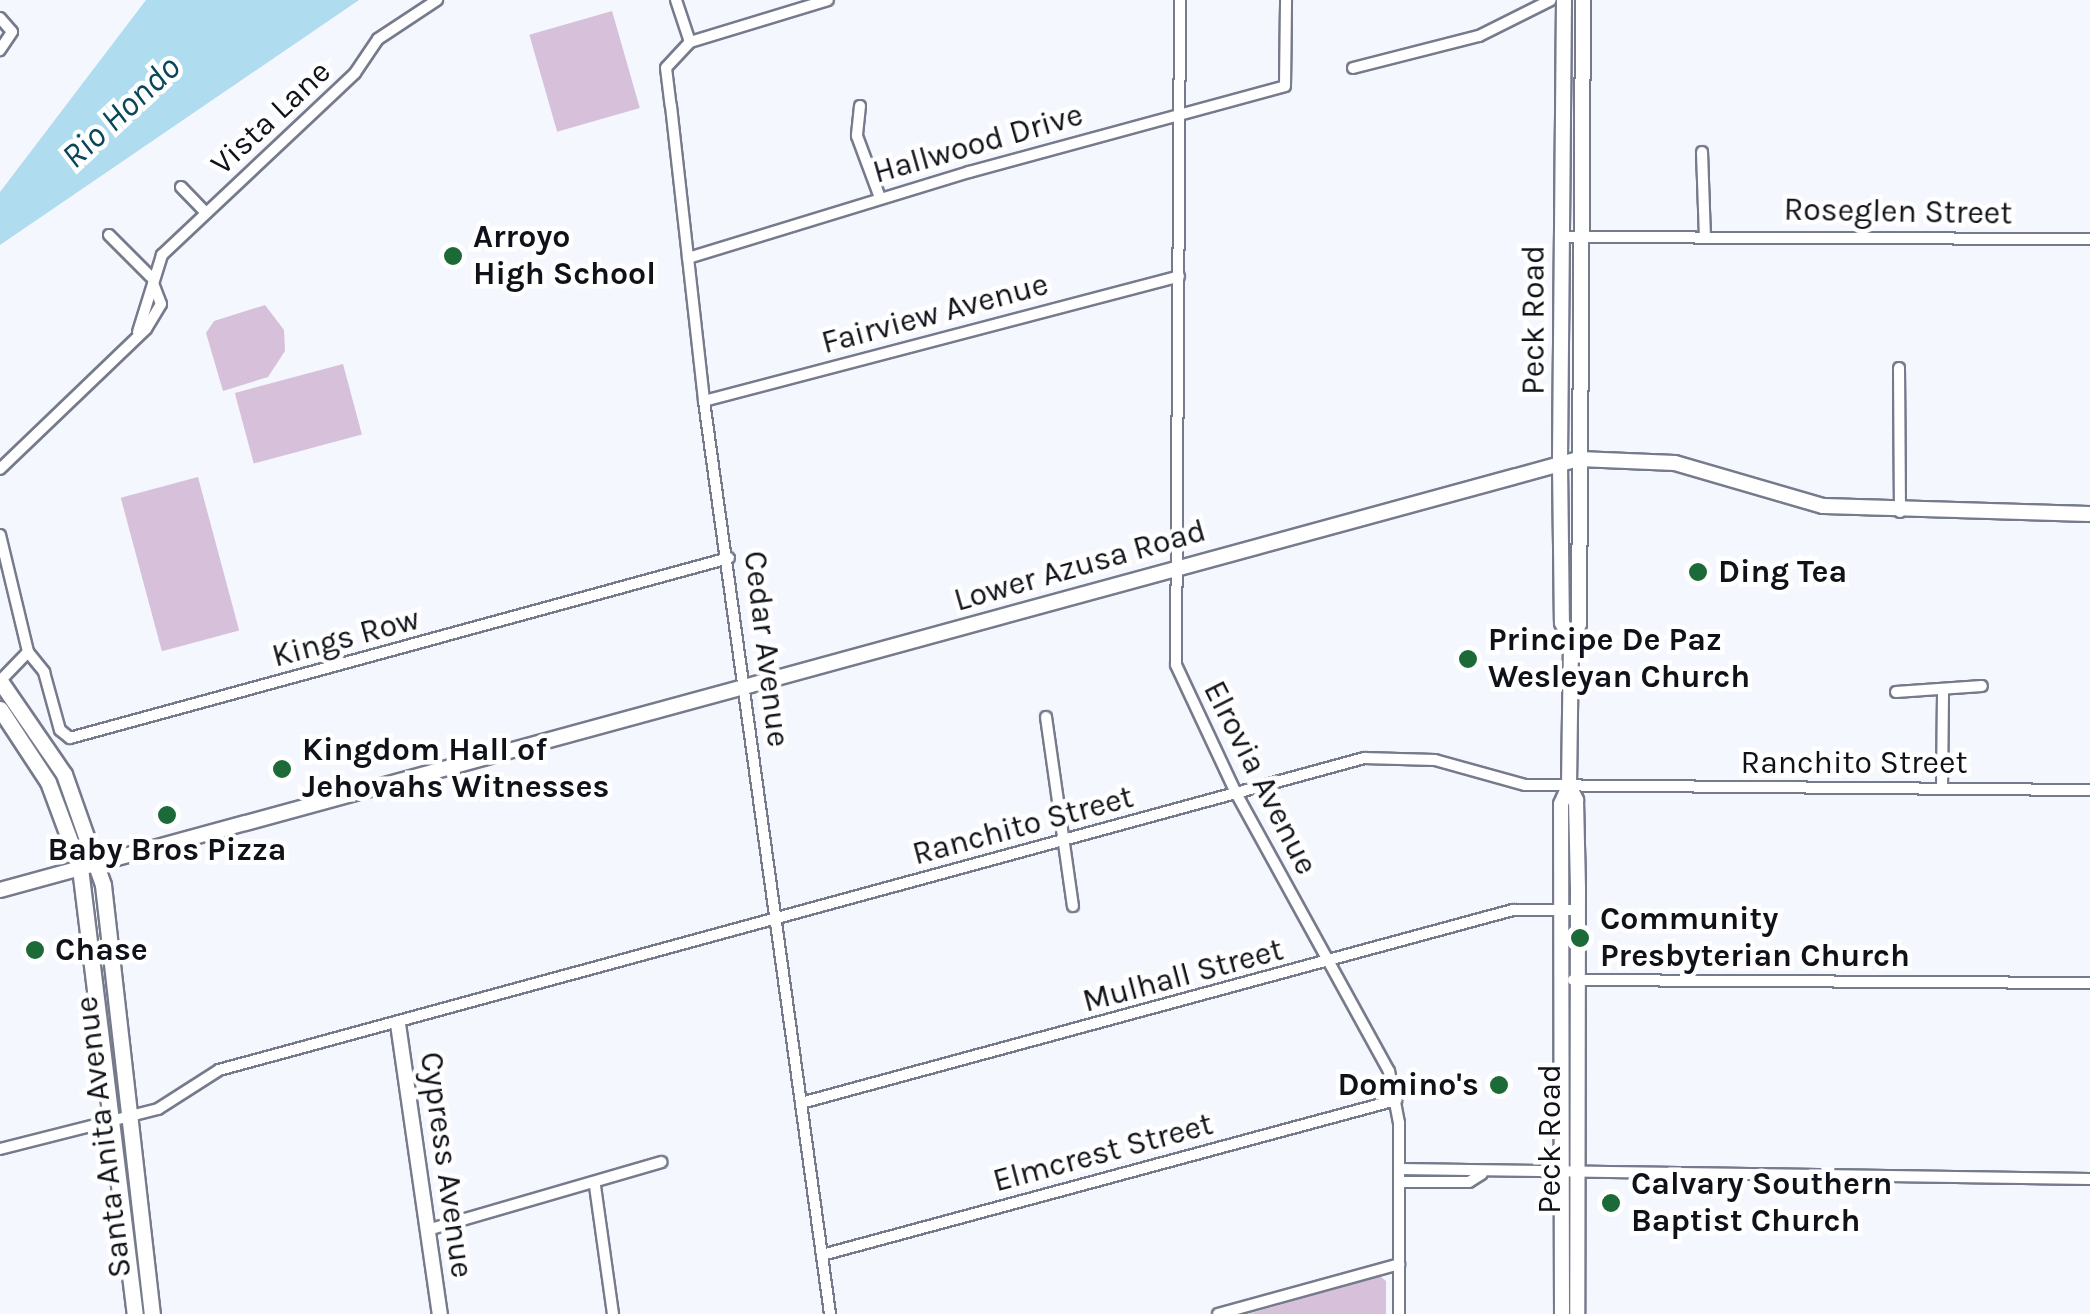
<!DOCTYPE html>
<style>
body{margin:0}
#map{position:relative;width:2090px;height:1314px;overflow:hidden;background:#f5f7ff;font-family:Karla,sans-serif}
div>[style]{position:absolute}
.green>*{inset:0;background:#d7c0d9;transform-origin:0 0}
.water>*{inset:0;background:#afdcee}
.roads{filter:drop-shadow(2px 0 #767b8c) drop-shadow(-2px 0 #767b8c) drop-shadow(0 2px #767b8c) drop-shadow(0 -2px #767b8c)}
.street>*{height:10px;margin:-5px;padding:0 5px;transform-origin:5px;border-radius:5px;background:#fff}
.secondary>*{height:14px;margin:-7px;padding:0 7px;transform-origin:7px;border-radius:7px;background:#fff}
.primary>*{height:15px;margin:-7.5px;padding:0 7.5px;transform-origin:7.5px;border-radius:7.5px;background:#fff}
.dots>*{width:28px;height:28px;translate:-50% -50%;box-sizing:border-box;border:5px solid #fff;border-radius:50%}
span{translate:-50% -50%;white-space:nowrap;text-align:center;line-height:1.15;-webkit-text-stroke:9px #fff;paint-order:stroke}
.street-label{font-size:32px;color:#101219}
.poi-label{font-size:32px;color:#101219;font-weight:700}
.left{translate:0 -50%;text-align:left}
.right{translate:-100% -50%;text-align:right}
.water-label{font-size:35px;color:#09475b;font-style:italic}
</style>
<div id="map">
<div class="green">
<div style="left:612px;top:11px;width:101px;height:86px;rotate:74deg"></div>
<div style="clip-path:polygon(265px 305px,284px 330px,285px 351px,268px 377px,223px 391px,206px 333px,214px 321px)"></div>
<div style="left:343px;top:364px;width:73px;height:112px;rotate:75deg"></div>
<div style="left:198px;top:477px;width:159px;height:80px;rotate:75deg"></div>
<div style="clip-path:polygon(1380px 1276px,1386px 1281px,1386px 1314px,1248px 1314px)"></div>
</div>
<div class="water">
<div style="clip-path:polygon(146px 0,359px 0,0 245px,0 192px)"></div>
</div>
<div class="roads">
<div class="street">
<div style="left:676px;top:0;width:44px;rotate:71.6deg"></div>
<div style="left:1180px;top:0;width:665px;rotate:90.34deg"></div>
<div style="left:1176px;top:665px;width:141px;rotate:64.9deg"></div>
<div style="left:1236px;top:793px;width:317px;rotate:61.2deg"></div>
<div style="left:1389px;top:1071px;width:53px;rotate:79.1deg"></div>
<div style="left:1399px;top:1123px;width:191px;rotate:90deg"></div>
<div style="left:0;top:18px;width:18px;rotate:49deg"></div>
<div style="left:12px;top:32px;width:22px;rotate:124deg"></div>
<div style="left:690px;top:42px;width:35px;rotate:133deg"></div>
<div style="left:666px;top:68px;width:38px;rotate:83deg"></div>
<div style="left:671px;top:106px;width:297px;rotate:83.6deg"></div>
<div style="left:704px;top:401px;width:922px;rotate:82.14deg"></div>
<div style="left:690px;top:42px;width:144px;rotate:-16.9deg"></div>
<div style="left:1353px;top:68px;width:130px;rotate:-14.3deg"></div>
<div style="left:1479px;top:36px;width:80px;rotate:-26.6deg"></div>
<div style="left:860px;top:106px;width:30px;rotate:96deg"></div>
<div style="left:857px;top:136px;width:66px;rotate:69.6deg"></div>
<div style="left:1702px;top:152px;width:84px;rotate:88deg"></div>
<div style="left:181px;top:187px;width:36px;rotate:46deg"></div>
<div style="left:109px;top:235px;width:59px;rotate:45deg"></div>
<div style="left:1562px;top:237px;width:528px;rotate:0.22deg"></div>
<div style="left:688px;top:258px;width:294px;rotate:-17deg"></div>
<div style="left:969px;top:172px;width:327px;rotate:-15.2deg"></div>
<div style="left:1285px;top:86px;width:86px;rotate:-89.3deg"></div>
<div style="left:138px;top:332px;width:81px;rotate:-72.7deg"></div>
<div style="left:162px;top:255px;width:265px;rotate:-43.3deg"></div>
<div style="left:355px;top:73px;width:41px;rotate:-55.9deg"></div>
<div style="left:378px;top:39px;width:71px;rotate:-33.5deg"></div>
<div style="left:1899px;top:368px;width:144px;rotate:89.6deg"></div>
<div style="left:704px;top:401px;width:491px;rotate:-14.7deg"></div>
<div style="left:0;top:469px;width:202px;rotate:-43.8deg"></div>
<div style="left:146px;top:329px;width:29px;rotate:-59deg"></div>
<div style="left:161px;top:304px;width:22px;rotate:-111deg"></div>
<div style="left:0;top:535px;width:120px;rotate:76.5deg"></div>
<div style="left:28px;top:652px;width:40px;rotate:134deg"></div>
<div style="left:28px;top:652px;width:26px;rotate:51deg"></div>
<div style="left:44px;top:672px;width:60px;rotate:74.6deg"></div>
<div style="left:60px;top:730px;width:13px;rotate:39deg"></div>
<div style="left:70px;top:738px;width:683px;rotate:-15.28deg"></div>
<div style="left:1896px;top:692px;width:86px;rotate:-4deg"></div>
<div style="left:1046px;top:717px;width:191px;rotate:81.9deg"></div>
<div style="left:1942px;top:789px;width:96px;rotate:-89.4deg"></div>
<div style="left:1573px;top:980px;width:517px;rotate:0.33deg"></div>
<div style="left:801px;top:1103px;width:738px;rotate:-15.17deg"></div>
<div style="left:1513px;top:910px;width:66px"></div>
<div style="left:0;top:1149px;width:163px;rotate:-14.2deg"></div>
<div style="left:158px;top:1109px;width:72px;rotate:-32.6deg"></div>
<div style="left:219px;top:1070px;width:1187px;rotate:-15.24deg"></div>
<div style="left:1364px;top:758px;width:71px;rotate:1.6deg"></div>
<div style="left:1435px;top:760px;width:93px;rotate:15.5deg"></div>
<div style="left:1525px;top:785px;width:565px;rotate:0.51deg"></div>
<div style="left:1400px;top:1169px;width:690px;rotate:0.83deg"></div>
<div style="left:1400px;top:1182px;width:69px"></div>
<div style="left:1469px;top:1182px;width:15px;rotate:-32deg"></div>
<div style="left:595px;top:1186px;width:129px;rotate:82deg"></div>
<div style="left:431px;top:1229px;width:240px;rotate:-16.2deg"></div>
<div style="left:822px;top:1255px;width:595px;rotate:-15.11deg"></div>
<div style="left:1218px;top:1314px;width:188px;rotate:-15.4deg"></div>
</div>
<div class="secondary">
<div style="left:1564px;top:0;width:464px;rotate:90.5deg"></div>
<div style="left:1560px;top:464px;width:159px;rotate:89.3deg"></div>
<div style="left:1562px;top:623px;width:17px;rotate:59deg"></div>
<div style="left:1569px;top:786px;width:16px;rotate:63deg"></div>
<div style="left:1576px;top:800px;width:89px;rotate:88.7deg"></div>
<div style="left:1578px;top:889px;width:425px;rotate:90.1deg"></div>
<div style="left:0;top:890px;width:1637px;rotate:-15.27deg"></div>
<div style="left:1579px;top:459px;width:96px;rotate:2.4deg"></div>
<div style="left:1675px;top:463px;width:154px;rotate:16.2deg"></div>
<div style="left:1823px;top:506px;width:267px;rotate:1.7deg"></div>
<div style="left:398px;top:1024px;width:293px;rotate:81.8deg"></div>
<div style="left:1562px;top:1314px;width:510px;rotate:-90.11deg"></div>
<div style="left:1561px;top:804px;width:20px;rotate:-66deg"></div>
<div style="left:1569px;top:786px;width:148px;rotate:-89.2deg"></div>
<div style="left:1571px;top:638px;width:16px;rotate:-60deg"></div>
<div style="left:1579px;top:624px;width:624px;rotate:-89.63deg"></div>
</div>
<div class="primary">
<div style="left:0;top:681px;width:113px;rotate:55.5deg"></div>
<div style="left:64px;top:774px;width:118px;rotate:70.6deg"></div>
<div style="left:103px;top:885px;width:432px;rotate:83.5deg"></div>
<div style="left:0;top:709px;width:87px;rotate:56.7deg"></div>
<div style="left:48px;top:782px;width:92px;rotate:69.6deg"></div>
<div style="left:80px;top:868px;width:449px;rotate:83deg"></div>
</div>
</div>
<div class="dots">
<div style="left:453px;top:256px;background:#1d6a39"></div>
<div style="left:1698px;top:572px;background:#1d6a39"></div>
<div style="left:1468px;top:659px;background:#1d6a39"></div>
<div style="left:282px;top:769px;background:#1d6a39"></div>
<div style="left:167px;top:815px;background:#1d6a39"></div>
<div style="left:1580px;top:938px;background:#1d6a39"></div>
<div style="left:35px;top:950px;background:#1d6a39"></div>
<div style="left:1499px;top:1085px;background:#1d6a39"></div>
<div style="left:1611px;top:1203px;background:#1d6a39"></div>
</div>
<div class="street-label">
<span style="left:271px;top:118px;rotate:-43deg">Vista Lane</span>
<span style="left:978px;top:144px;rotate:-16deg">Hallwood Drive</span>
<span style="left:1898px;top:212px;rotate:1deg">Roseglen Street</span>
<span style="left:935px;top:314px;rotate:-15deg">Fairview Avenue</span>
<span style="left:1534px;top:320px;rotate:-90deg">Peck Road</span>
<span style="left:1080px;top:566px;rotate:-16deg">Lower Azusa Road</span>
<span style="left:346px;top:638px;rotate:-15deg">Kings Row</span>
<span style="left:766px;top:649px;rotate:83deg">Cedar Avenue</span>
<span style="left:1854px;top:763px">Ranchito Street</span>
<span style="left:1260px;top:778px;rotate:63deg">Elrovia Avenue</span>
<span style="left:1023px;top:826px;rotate:-15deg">Ranchito Street</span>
<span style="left:1183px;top:976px;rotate:-15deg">Mulhall Street</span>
<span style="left:104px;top:1137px;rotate:-97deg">Santa Anita Avenue</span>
<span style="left:1550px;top:1139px;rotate:-90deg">Peck Road</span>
<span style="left:1103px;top:1153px;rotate:-15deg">Elmcrest Street</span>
<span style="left:446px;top:1165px;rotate:82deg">Cypress Avenue</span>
</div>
<div class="poi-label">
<span class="left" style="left:473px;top:256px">Arroyo<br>High School</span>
<span class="left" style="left:1718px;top:572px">Ding Tea</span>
<span class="left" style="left:1488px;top:659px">Principe De Paz<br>Wesleyan Church</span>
<span class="left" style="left:302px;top:769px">Kingdom Hall of<br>Jehovahs Witnesses</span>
<span style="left:167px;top:850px">Baby Bros Pizza</span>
<span class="left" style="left:1600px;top:938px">Community<br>Presbyterian Church</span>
<span class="left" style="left:55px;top:950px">Chase</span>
<span class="right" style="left:1479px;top:1085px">Domino's</span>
<span class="left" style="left:1631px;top:1203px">Calvary Southern<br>Baptist Church</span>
</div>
<div class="water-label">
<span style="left:121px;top:112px;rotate:-43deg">Rio Hondo</span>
</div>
</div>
